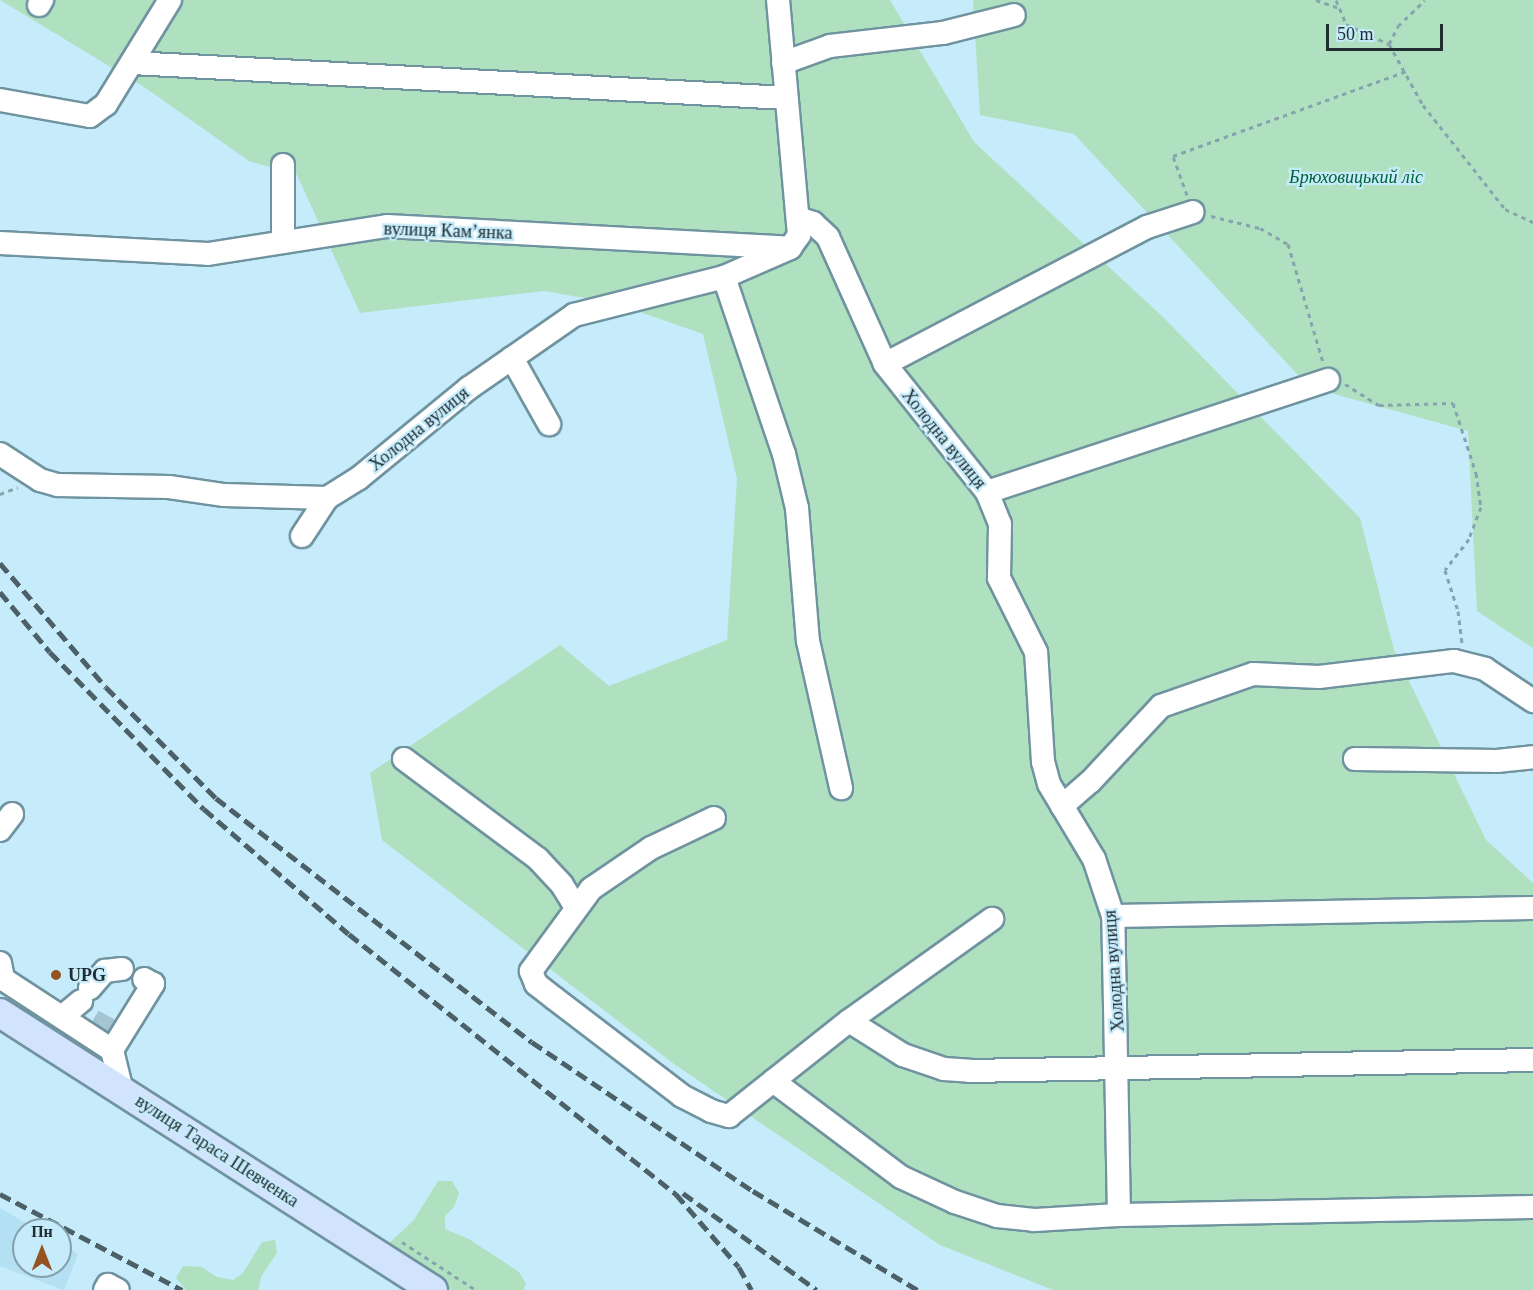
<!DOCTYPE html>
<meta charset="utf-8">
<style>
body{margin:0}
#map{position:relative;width:1533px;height:1290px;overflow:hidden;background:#c6ebfa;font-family:"Times New Roman",serif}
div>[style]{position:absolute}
.built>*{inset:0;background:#b3e0f3}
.green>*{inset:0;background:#afe1c0}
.minor-tunnel>*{height:22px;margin-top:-11px;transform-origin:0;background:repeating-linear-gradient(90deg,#a5c5d2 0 22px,transparent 0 33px)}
.path>*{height:3px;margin-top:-1.5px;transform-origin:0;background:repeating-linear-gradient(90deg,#87a3ae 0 4.5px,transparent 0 9px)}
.roads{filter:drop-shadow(2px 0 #7093a0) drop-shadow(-2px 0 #7093a0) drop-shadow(0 2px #7093a0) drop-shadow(0 -2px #7093a0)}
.minor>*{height:22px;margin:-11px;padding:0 11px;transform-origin:11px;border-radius:11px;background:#fff}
.major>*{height:28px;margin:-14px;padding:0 14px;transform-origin:14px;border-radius:14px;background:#d2e3fe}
.rail>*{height:4.5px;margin-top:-2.25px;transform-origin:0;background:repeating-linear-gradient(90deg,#4c6068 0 12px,transparent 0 18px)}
.dots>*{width:16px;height:16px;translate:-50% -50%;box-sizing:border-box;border:3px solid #c6ebfa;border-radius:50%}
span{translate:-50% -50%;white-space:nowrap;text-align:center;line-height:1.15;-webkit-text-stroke:4.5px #c6ebfa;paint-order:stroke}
.park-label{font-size:18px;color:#006338;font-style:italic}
.street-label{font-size:18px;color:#202e34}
.poi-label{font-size:18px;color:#202e34;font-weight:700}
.left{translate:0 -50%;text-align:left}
.north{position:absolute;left:12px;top:1218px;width:60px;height:60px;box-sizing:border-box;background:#c6ebfa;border:2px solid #849fab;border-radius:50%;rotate:0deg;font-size:16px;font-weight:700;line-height:24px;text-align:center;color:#202e34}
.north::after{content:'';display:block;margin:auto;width:21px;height:27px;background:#955321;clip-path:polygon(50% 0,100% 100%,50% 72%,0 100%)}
.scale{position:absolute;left:1326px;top:24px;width:117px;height:27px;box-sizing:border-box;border:3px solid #202e34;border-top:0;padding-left:8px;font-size:18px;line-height:21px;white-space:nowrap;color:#202e34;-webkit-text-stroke:4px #c6ebfa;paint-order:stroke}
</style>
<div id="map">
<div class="built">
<div style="clip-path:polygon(0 1208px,38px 1230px,24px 1230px,24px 1266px,60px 1266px,60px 1243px,78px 1254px,64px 1290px,0 1266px)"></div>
</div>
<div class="green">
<div style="clip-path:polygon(0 0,890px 0,974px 142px,1164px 318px,1360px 518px,1394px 650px,1486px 840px,1533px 883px,1533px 1290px,1053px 1290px,940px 1245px,674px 1064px,382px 840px,370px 773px,560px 645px,609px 686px,727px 640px,737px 479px,703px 334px,614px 303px,544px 291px,360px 313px,297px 175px,249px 161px,147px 89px)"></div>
<div style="clip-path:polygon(973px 0,1533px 0,1533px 648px,1477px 611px,1468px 431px,1309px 387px,1074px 134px,980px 115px)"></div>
<div style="clip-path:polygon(438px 1181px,452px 1181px,459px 1193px,454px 1207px,445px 1216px,445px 1229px,469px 1239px,519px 1272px,526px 1284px,523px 1290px,447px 1290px,386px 1246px,414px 1220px)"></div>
<div style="clip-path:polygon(275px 1240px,277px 1253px,262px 1275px,258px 1290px,186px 1290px,176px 1278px,183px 1266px,202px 1267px,217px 1277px,233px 1280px,243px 1273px,262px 1242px)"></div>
</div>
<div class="minor-tunnel">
<div style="left:93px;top:1020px;width:21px;rotate:29deg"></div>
</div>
<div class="path">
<div style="left:1316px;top:0;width:24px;rotate:19deg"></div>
<div style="left:1336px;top:0;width:26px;rotate:67deg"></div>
<div style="left:1346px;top:24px;width:47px;rotate:24.9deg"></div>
<div style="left:1389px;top:44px;width:70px;rotate:60.9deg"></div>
<div style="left:1423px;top:105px;width:132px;rotate:51.7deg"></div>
<div style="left:1505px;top:209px;width:31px;rotate:25deg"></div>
<div style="left:1389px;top:44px;width:20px;rotate:-63deg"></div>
<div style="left:1398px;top:26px;width:37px;rotate:-44deg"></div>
<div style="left:1187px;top:195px;width:41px;rotate:-109.7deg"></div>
<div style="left:1173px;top:156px;width:249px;rotate:-20deg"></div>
<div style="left:1211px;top:216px;width:50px;rotate:13.8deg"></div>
<div style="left:1260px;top:228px;width:32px;rotate:30deg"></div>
<div style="left:1288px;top:244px;width:123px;rotate:73.5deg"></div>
<div style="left:1345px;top:384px;width:40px;rotate:32deg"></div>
<div style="left:1379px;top:405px;width:74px;rotate:-1.5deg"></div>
<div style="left:1453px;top:403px;width:74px;rotate:71.8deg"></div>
<div style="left:1476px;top:473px;width:34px;rotate:82deg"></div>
<div style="left:1481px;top:507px;width:34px;rotate:111deg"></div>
<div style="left:1469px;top:539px;width:39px;rotate:128deg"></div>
<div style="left:1445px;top:570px;width:43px;rotate:72.4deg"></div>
<div style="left:1458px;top:611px;width:34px;rotate:83deg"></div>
<div style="left:0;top:494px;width:19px;rotate:-21deg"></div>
<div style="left:402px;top:1242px;width:88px;rotate:33deg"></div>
</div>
<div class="roads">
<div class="minor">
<div style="left:39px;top:5px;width:6px;rotate:-59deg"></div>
<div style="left:132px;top:63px;width:655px;rotate:3.06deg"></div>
<div style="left:783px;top:63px;width:50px;rotate:-19.9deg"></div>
<div style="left:830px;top:46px;width:114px;rotate:-6.6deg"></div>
<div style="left:943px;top:33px;width:73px;rotate:-14.2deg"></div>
<div style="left:0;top:100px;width:91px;rotate:10.1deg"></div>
<div style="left:90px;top:116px;width:20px;rotate:-37deg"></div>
<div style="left:106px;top:104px;width:122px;rotate:-58.4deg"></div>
<div style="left:283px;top:242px;width:77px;rotate:-90deg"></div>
<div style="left:0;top:243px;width:208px;rotate:3deg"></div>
<div style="left:208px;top:254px;width:181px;rotate:-8.9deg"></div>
<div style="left:387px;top:226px;width:404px;rotate:3.1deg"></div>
<div style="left:724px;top:277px;width:187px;rotate:71.3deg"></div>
<div style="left:784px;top:454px;width:56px;rotate:76.5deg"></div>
<div style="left:797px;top:508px;width:133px;rotate:85.3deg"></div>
<div style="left:808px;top:641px;width:151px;rotate:77.3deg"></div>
<div style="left:512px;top:358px;width:76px;rotate:60.7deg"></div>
<div style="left:885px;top:364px;width:296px;rotate:-27.6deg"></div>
<div style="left:1147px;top:227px;width:48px;rotate:-18.1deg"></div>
<div style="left:0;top:454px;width:48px;rotate:33deg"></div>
<div style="left:40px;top:480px;width:19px;rotate:16deg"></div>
<div style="left:58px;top:485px;width:111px;rotate:1deg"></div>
<div style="left:169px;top:487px;width:56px;rotate:8.3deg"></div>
<div style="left:224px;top:495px;width:103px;rotate:1.7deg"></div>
<div style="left:327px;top:498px;width:38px;rotate:-32deg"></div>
<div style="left:359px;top:478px;width:142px;rotate:-39.3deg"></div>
<div style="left:469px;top:388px;width:128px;rotate:-34.8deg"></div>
<div style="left:574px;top:315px;width:155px;rotate:-14.2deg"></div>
<div style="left:724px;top:277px;width:72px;rotate:-23.7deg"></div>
<div style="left:790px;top:248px;width:16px;rotate:-55deg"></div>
<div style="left:799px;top:235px;width:236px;rotate:-95.1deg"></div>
<div style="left:987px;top:492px;width:359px;rotate:-18.2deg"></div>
<div style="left:302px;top:536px;width:45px;rotate:-56.7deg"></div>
<div style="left:404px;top:759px;width:167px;rotate:36.7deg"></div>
<div style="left:538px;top:859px;width:35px;rotate:47deg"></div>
<div style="left:562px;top:885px;width:25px;rotate:58deg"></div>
<div style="left:1355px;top:759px;width:142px;rotate:0.8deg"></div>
<div style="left:1497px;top:761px;width:36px;rotate:-6deg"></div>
<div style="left:1062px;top:806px;width:37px;rotate:-41deg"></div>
<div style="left:1090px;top:782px;width:104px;rotate:-46.9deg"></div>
<div style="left:1161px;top:706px;width:97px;rotate:-19.2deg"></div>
<div style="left:1253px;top:674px;width:66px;rotate:2.6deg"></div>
<div style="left:1319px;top:677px;width:136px;rotate:-6.8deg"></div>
<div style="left:1454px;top:661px;width:32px;rotate:14deg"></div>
<div style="left:1485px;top:669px;width:58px;rotate:33.7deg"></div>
<div style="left:714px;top:818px;width:70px;rotate:154.5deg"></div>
<div style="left:651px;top:848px;width:73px;rotate:145.7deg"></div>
<div style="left:591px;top:889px;width:102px;rotate:126.2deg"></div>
<div style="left:531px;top:971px;width:14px;rotate:69deg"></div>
<div style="left:536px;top:984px;width:23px;rotate:38deg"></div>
<div style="left:554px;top:998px;width:161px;rotate:37.4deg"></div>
<div style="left:682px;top:1096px;width:33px;rotate:27deg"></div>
<div style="left:711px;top:1111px;width:19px;rotate:16deg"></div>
<div style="left:729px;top:1116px;width:153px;rotate:-38.4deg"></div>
<div style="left:849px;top:1021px;width:176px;rotate:-35.5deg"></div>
<div style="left:0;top:830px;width:20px;rotate:-53deg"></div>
<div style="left:1113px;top:916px;width:420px;rotate:-1.1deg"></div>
<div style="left:0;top:963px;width:16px;rotate:79deg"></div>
<div style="left:3px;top:979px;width:130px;rotate:33.1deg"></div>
<div style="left:112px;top:1050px;width:42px;rotate:76.3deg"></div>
<div style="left:90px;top:988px;width:23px;rotate:-49deg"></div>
<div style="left:105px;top:971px;width:17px;rotate:-7deg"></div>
<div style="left:62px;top:1017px;width:25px;rotate:-40deg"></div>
<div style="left:849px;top:1021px;width:64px;rotate:32.2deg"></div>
<div style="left:903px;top:1055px;width:43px;rotate:18.9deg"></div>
<div style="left:944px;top:1069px;width:26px;rotate:4deg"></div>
<div style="left:970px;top:1071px;width:563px;rotate:-1.12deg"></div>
<div style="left:112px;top:1050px;width:78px;rotate:-58.2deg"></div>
<div style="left:153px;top:984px;width:10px;rotate:-151deg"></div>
<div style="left:773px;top:1081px;width:160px;rotate:36.9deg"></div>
<div style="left:901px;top:1177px;width:60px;rotate:24.8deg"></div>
<div style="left:955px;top:1202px;width:44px;rotate:18.4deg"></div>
<div style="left:997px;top:1216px;width:37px;rotate:6deg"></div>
<div style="left:1034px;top:1220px;width:85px;rotate:-3.4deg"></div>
<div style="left:1119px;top:1215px;width:299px;rotate:-91.1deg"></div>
<div style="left:1113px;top:916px;width:60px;rotate:-108.4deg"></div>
<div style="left:1094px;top:859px;width:87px;rotate:-121deg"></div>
<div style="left:1049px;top:784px;width:23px;rotate:-105deg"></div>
<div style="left:1043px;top:762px;width:110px;rotate:-93.6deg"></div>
<div style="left:1036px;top:652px;width:83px;rotate:-116.6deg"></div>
<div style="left:999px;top:578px;width:54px;rotate:-88.9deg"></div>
<div style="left:1000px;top:524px;width:35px;rotate:-112deg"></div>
<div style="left:987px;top:492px;width:164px;rotate:-128.6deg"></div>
<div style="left:885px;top:364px;width:139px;rotate:-114.2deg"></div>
<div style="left:828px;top:237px;width:21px;rotate:-137deg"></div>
<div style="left:813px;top:223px;width:16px;rotate:-162deg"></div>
<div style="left:1119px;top:1215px;width:414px;rotate:-1.1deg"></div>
<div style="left:105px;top:1290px;width:6px;rotate:-59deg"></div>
<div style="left:108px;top:1285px;width:11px;rotate:27deg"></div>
</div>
<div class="major">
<div style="left:0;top:1013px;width:514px;rotate:32.61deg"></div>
</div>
</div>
<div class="rail">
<div style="left:0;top:563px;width:163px;rotate:49.5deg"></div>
<div style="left:106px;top:687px;width:156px;rotate:45.3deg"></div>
<div style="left:216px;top:798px;width:399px;rotate:37.7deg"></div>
<div style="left:532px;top:1042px;width:267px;rotate:34deg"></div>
<div style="left:753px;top:1191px;width:192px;rotate:31deg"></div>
<div style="left:0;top:592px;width:78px;rotate:50.2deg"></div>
<div style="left:50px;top:652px;width:220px;rotate:45.6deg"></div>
<div style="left:204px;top:809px;width:191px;rotate:40.8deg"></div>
<div style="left:349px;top:934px;width:418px;rotate:38.5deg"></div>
<div style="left:676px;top:1194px;width:96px;rotate:49.2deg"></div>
<div style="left:739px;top:1267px;width:26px;rotate:61deg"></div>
<div style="left:683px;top:1193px;width:165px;rotate:35.9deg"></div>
<div style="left:0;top:1194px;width:206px;rotate:27.8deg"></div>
</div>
<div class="dots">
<div style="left:56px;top:975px;background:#955321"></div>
</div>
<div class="park-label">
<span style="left:1356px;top:177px">Брюховицький ліс</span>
</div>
<div class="street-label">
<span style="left:448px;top:231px;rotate:2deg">вулиця Камʼянка</span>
<span style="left:419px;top:429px;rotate:-39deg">Холодна вулиця</span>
<span style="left:944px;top:439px;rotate:51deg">Холодна вулиця</span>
<span style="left:1114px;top:971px;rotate:-94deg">Холодна вулиця</span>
<span style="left:217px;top:1151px;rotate:33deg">вулиця Тараса Шевченка</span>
</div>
<div class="poi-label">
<span class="left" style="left:68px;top:975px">UPG</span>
</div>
<div class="north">Пн</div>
<div class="scale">50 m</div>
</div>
